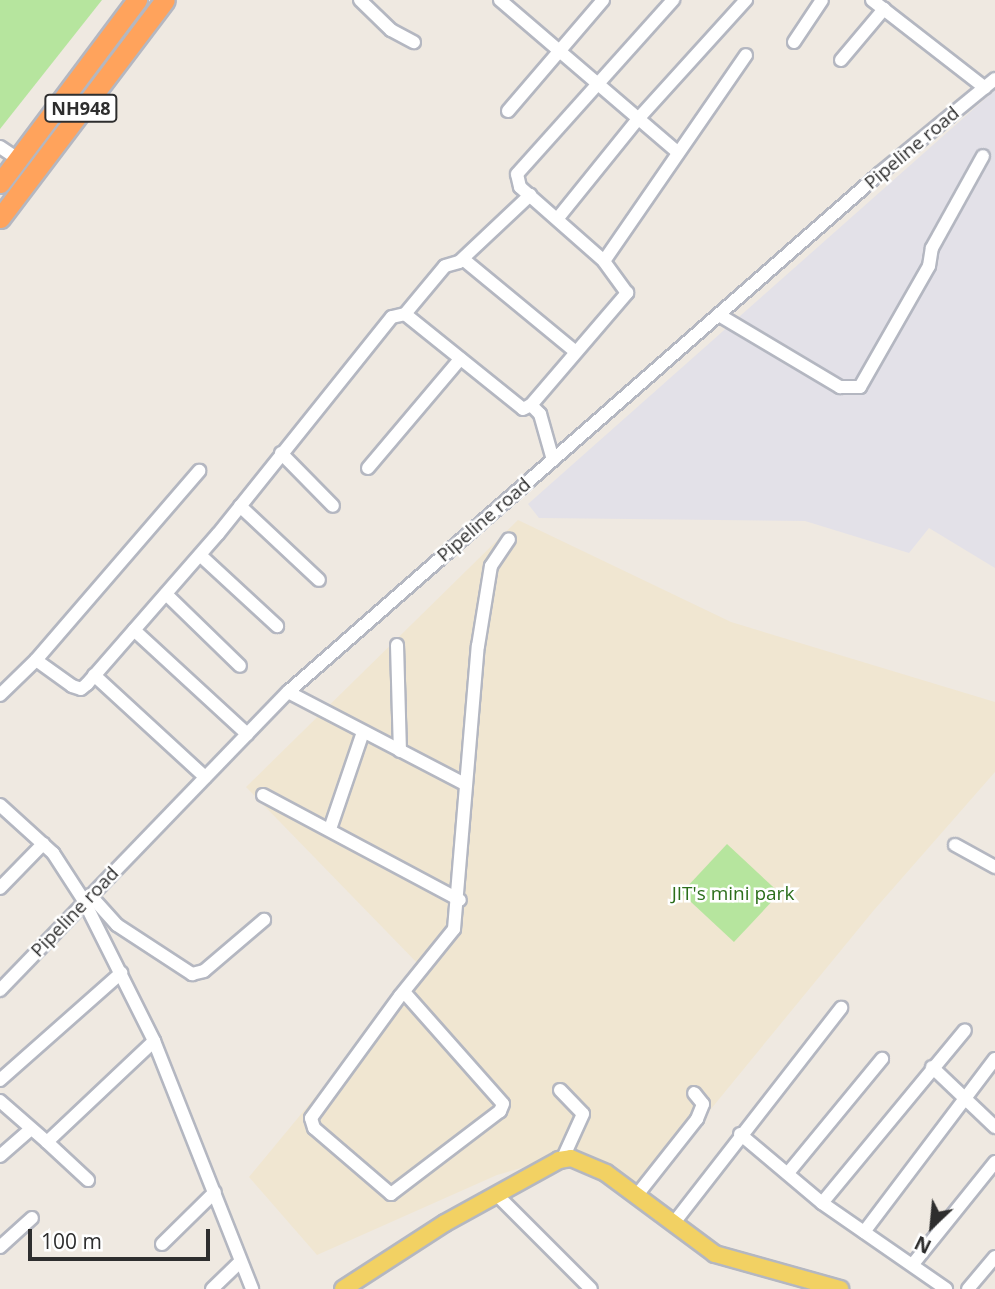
<!DOCTYPE html>
<style>
body{margin:0}
#map{position:relative;width:995px;height:1289px;overflow:hidden;background:#efe9e1;font-family:"Open Sans",sans-serif}
div>[style]{position:absolute}
.industrial>*{inset:0;background:#e3e1e8}
.education>*{inset:0;background:#f0e6d1}
.green>*{inset:0;background:#b6e59e;transform-origin:0 0}
.roads{filter:drop-shadow(2px 0 #b4b7c1) drop-shadow(-2px 0 #b4b7c1) drop-shadow(0 2px #b4b7c1) drop-shadow(0 -2px #b4b7c1)}
.minor>*{height:12px;margin:-6px;padding:0 6px;transform-origin:6px;border-radius:6px;background:#fff}
.major>*{height:16px;margin:-8px;padding:0 8px;transform-origin:8px;border-radius:8px;background:#f2d163}
.highway>*{height:19px;margin:-9.5px;padding:0 9.5px;transform-origin:9.5px;border-radius:9.5px;background:#ffa35c}
span{translate:-50% -50%;white-space:nowrap;text-align:center;line-height:1.15;-webkit-text-stroke:5px #fff;paint-order:stroke}
.shield-label span{padding:2px 5px;background:#fff;border:2px solid;border-radius:5px;-webkit-text-stroke-width:0}
.shield-label{font-size:18px;color:#2e2e2e;font-weight:700}
.street-label{font-size:19px;color:#2e2e2e}
.park-label{font-size:19px;color:#2c6e1b}
.north{position:absolute;left:897px;top:1191px;width:70px;height:70px;-webkit-text-stroke:5px #fff;paint-order:stroke;rotate:206deg;font-size:19px;font-weight:700;line-height:28px;text-align:center;color:#2e2e2e}
.north::after{content:'';display:block;margin:auto;width:24px;height:32px;background:#2e2e2e;clip-path:polygon(50% 0,100% 100%,50% 72%,0 100%)}
.scale{position:absolute;left:28px;top:1229px;width:182px;height:32px;box-sizing:border-box;border:4px solid #2e2e2e;border-top:0;padding-left:9px;font-size:21px;line-height:24px;white-space:nowrap;color:#2e2e2e;-webkit-text-stroke:5px #fff;paint-order:stroke}
</style>
<div id="map">
<div class="industrial">
<div style="clip-path:polygon(995px 90px,995px 568px,929px 528px,909px 553px,805px 521px,539px 518px,528px 504px)"></div>
</div>
<div class="education">
<div style="clip-path:polygon(518px 520px,731px 622px,995px 702px,995px 772px,874px 910px,642px 1193px,572px 1153px,497px 1175px,317px 1255px,249px 1177px,422px 968px,246px 787px)"></div>
</div>
<div class="green">
<div style="clip-path:polygon(0 0,102px 0,0 129px)"></div>
<div style="left:727px;top:844px;width:72px;height:67px;rotate:43deg"></div>
</div>
<div class="roads">
<div class="minor">
<div style="left:360px;top:0;width:43px;rotate:44.1deg"></div>
<div style="left:391px;top:30px;width:26px;rotate:28deg"></div>
<div style="left:500px;top:0;width:232px;rotate:40.6deg"></div>
<div style="left:872px;top:0;width:143px;rotate:37.9deg"></div>
<div style="left:794px;top:42px;width:50px;rotate:-56.3deg"></div>
<div style="left:841px;top:60px;width:67px;rotate:-49.9deg"></div>
<div style="left:508px;top:111px;width:146px;rotate:-49.4deg"></div>
<div style="left:0;top:147px;width:22px;rotate:34deg"></div>
<div style="left:558px;top:218px;width:127px;rotate:-51.1deg"></div>
<div style="left:638px;top:119px;width:161px;rotate:-47.8deg"></div>
<div style="left:463px;top:259px;width:146px;rotate:39.5deg"></div>
<div style="left:604px;top:261px;width:250px;rotate:-55.4deg"></div>
<div style="left:405px;top:314px;width:62px;rotate:-50.2deg"></div>
<div style="left:445px;top:266px;width:15px;rotate:-16deg"></div>
<div style="left:459px;top:262px;width:98px;rotate:-43.3deg"></div>
<div style="left:719px;top:315px;width:141px;rotate:30.8deg"></div>
<div style="left:840px;top:387px;width:20px"></div>
<div style="left:860px;top:387px;width:139px;rotate:-60.3deg"></div>
<div style="left:929px;top:266px;width:18px;rotate:-81deg"></div>
<div style="left:932px;top:248px;width:105px;rotate:-61deg"></div>
<div style="left:531px;top:405px;width:13px;rotate:45deg"></div>
<div style="left:540px;top:414px;width:48px;rotate:74.2deg"></div>
<div style="left:281px;top:453px;width:74px;rotate:45.5deg"></div>
<div style="left:368px;top:468px;width:143px;rotate:-49.8deg"></div>
<div style="left:240px;top:506px;width:108px;rotate:43.1deg"></div>
<div style="left:200px;top:555px;width:105px;rotate:42.7deg"></div>
<div style="left:166px;top:594px;width:103px;rotate:44.2deg"></div>
<div style="left:134px;top:630px;width:154px;rotate:42.6deg"></div>
<div style="left:397px;top:645px;width:106px;rotate:88.4deg"></div>
<div style="left:36px;top:660px;width:250px;rotate:-49.2deg"></div>
<div style="left:94px;top:675px;width:151px;rotate:42.6deg"></div>
<div style="left:288px;top:692px;width:197px;rotate:27.5deg"></div>
<div style="left:0;top:695px;width:50px;rotate:-44.2deg"></div>
<div style="left:36px;top:660px;width:44px;rotate:35.8deg"></div>
<div style="left:72px;top:686px;width:9px;rotate:18deg"></div>
<div style="left:81px;top:689px;width:8px;rotate:-40deg"></div>
<div style="left:87px;top:684px;width:199px;rotate:-48.9deg"></div>
<div style="left:218px;top:534px;width:278px;rotate:-51.3deg"></div>
<div style="left:392px;top:317px;width:13px;rotate:-13deg"></div>
<div style="left:405px;top:314px;width:151px;rotate:38.8deg"></div>
<div style="left:523px;top:409px;width:9px;rotate:-27deg"></div>
<div style="left:531px;top:405px;width:148px;rotate:-49.4deg"></div>
<div style="left:627px;top:293px;width:39px;rotate:-126deg"></div>
<div style="left:604px;top:261px;width:112px;rotate:-138.6deg"></div>
<div style="left:520px;top:187px;width:13px;rotate:-103deg"></div>
<div style="left:517px;top:174px;width:234px;rotate:-48.1deg"></div>
<div style="left:263px;top:795px;width:223px;rotate:28.1deg"></div>
<div style="left:0;top:805px;width:72px;rotate:42.2deg"></div>
<div style="left:53px;top:853px;width:57px;rotate:57.1deg"></div>
<div style="left:84px;top:901px;width:157px;rotate:63.4deg"></div>
<div style="left:154px;top:1041px;width:267px;rotate:68.4deg"></div>
<div style="left:330px;top:829px;width:102px;rotate:-71.2deg"></div>
<div style="left:955px;top:845px;width:46px;rotate:28.8deg"></div>
<div style="left:0;top:888px;width:62px;rotate:-45.7deg"></div>
<div style="left:90px;top:895px;width:40px;rotate:48deg"></div>
<div style="left:117px;top:925px;width:90px;rotate:33.2deg"></div>
<div style="left:192px;top:974px;width:12px;rotate:-14deg"></div>
<div style="left:204px;top:971px;width:79px;rotate:-40.4deg"></div>
<div style="left:0;top:990px;width:414px;rotate:-46deg"></div>
<div style="left:288px;top:692px;width:786px;rotate:-41.23deg"></div>
<div style="left:879px;top:174px;width:150px;rotate:-39.3deg"></div>
<div style="left:404px;top:992px;width:149px;rotate:48.5deg"></div>
<div style="left:503px;top:1104px;width:8px;rotate:113deg"></div>
<div style="left:500px;top:1111px;width:137px;rotate:142.7deg"></div>
<div style="left:391px;top:1194px;width:101px;rotate:-139.4deg"></div>
<div style="left:314px;top:1128px;width:10px;rotate:-107deg"></div>
<div style="left:311px;top:1118px;width:151px;rotate:-53.9deg"></div>
<div style="left:400px;top:996px;width:86px;rotate:-51.1deg"></div>
<div style="left:454px;top:929px;width:284px;rotate:-85.2deg"></div>
<div style="left:478px;top:646px;width:81px;rotate:-80.8deg"></div>
<div style="left:491px;top:566px;width:32px;rotate:-56deg"></div>
<div style="left:932px;top:1067px;width:87px;rotate:43.6deg"></div>
<div style="left:0;top:1080px;width:162px;rotate:-41.5deg"></div>
<div style="left:560px;top:1090px;width:33px;rotate:46deg"></div>
<div style="left:583px;top:1114px;width:51px;rotate:114.5deg"></div>
<div style="left:0;top:1101px;width:62px;rotate:41.1deg"></div>
<div style="left:47px;top:1142px;width:147px;rotate:-43.3deg"></div>
<div style="left:740px;top:1134px;width:107px;rotate:40.1deg"></div>
<div style="left:822px;top:1203px;width:151px;rotate:34.7deg"></div>
<div style="left:47px;top:1142px;width:56px;rotate:42.8deg"></div>
<div style="left:0;top:1156px;width:41px;rotate:-41.1deg"></div>
<div style="left:788px;top:1173px;width:148px;rotate:-50.5deg"></div>
<div style="left:496px;top:1194px;width:134px;rotate:45deg"></div>
<div style="left:637px;top:1195px;width:97px;rotate:-51.7deg"></div>
<div style="left:697px;top:1119px;width:16px;rotate:-68deg"></div>
<div style="left:703px;top:1104px;width:14px;rotate:-129deg"></div>
<div style="left:822px;top:1203px;width:224px;rotate:-50.4deg"></div>
<div style="left:673px;top:1224px;width:274px;rotate:-52.1deg"></div>
<div style="left:864px;top:1232px;width:217px;rotate:-52.9deg"></div>
<div style="left:162px;top:1244px;width:74px;rotate:-44.5deg"></div>
<div style="left:0;top:1247px;width:43px;rotate:-42.2deg"></div>
<div style="left:913px;top:1264px;width:131px;rotate:-51.2deg"></div>
<div style="left:212px;top:1289px;width:39px;rotate:-44deg"></div>
<div style="left:968px;top:1289px;width:42px;rotate:-49.8deg"></div>
</div>
<div class="major">
<div style="left:343px;top:1289px;width:121px;rotate:-32.9deg"></div>
<div style="left:445px;top:1223px;width:130px;rotate:-28.9deg"></div>
<div style="left:559px;top:1160px;width:12px;rotate:-9deg"></div>
<div style="left:571px;top:1158px;width:38px;rotate:23deg"></div>
<div style="left:606px;top:1173px;width:136px;rotate:36.6deg"></div>
<div style="left:715px;top:1254px;width:130px;rotate:15.6deg"></div>
</div>
<div class="highway">
<div style="left:0;top:183px;width:229px;rotate:-53.2deg"></div>
<div style="left:0;top:218px;width:273px;rotate:-52.9deg"></div>
</div>
</div>
<div class="shield-label">
<span style="left:81px;top:108px">NH948</span>
</div>
<div class="street-label">
<span style="left:912px;top:148px;rotate:-40deg">Pipeline road</span>
<span style="left:484px;top:520px;rotate:-41deg">Pipeline road</span>
<span style="left:75px;top:912px;rotate:-46deg">Pipeline road</span>
</div>
<div class="park-label">
<span style="left:733px;top:894px">JIT's mini park</span>
</div>
<div class="north">N</div>
<div class="scale">100 m</div>
</div>
